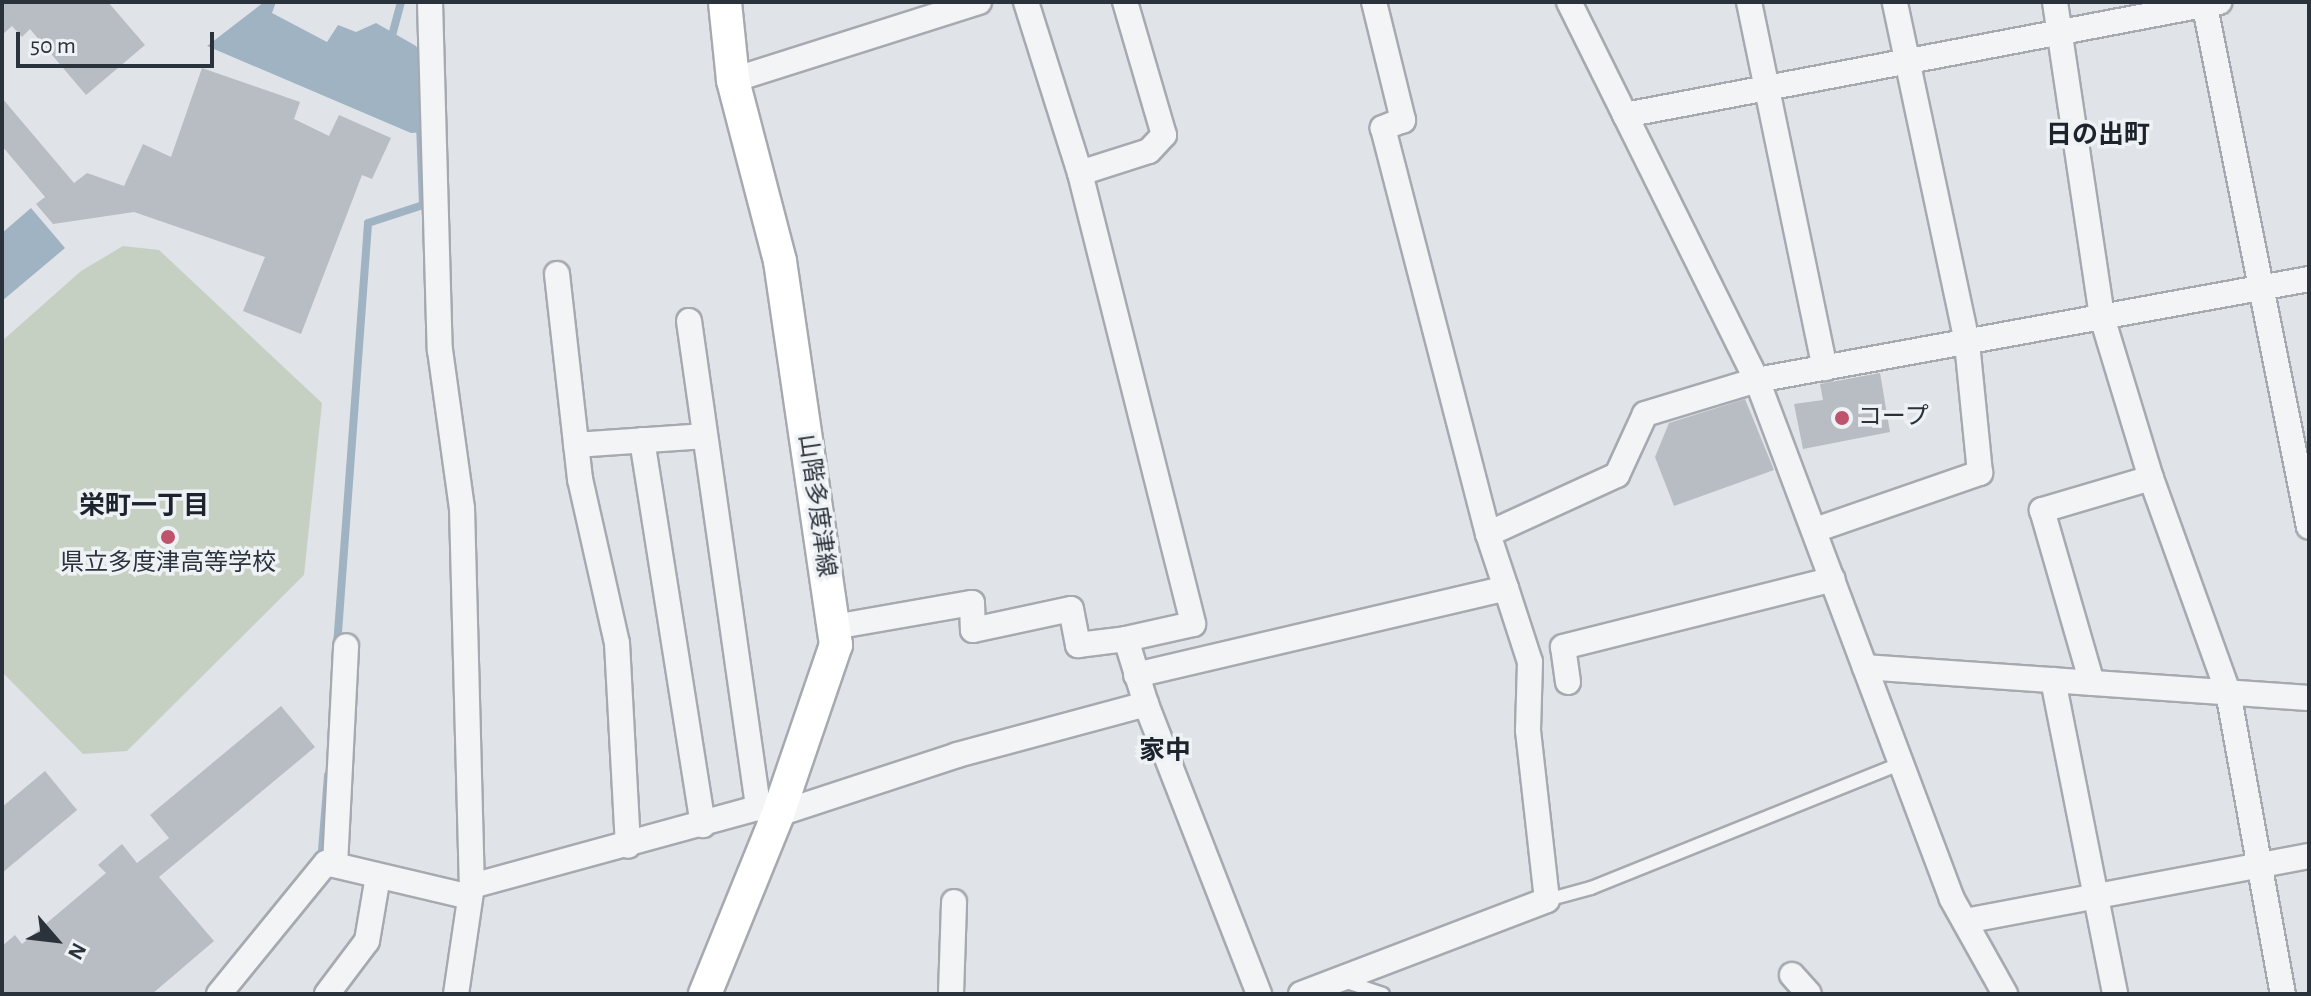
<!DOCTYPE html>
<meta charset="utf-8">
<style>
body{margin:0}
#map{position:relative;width:2311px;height:996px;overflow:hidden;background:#e0e3e7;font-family:"Alegreya Sans","Noto Sans JP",sans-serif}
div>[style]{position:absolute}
.green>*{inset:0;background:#c6d0c2}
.water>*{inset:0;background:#9fb3c3}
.stream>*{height:8px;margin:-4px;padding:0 4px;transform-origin:4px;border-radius:4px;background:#9fb3c3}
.building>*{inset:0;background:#b8bdc3}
.roads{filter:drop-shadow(2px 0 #a6aab0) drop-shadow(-2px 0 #a6aab0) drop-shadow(0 2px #a6aab0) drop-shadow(0 -2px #a6aab0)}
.service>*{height:12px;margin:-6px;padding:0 6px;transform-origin:6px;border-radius:6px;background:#f2f4f6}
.minor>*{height:24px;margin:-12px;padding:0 12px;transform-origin:12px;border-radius:12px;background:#f2f4f6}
.secondary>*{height:32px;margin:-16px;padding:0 16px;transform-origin:16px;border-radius:16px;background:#fff}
.dots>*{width:22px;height:22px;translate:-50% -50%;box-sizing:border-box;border:4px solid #eff2f5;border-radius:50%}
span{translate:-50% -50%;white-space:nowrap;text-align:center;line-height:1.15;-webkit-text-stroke:7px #eff2f5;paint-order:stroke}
.poi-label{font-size:24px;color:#2a323c}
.left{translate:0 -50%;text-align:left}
.street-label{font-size:24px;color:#2a323c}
.neighbourhood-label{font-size:26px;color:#1c232d;font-weight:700}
.frame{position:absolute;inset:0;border:4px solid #2a323c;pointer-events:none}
.north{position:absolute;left:16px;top:900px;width:80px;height:80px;-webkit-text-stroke:6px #eff2f5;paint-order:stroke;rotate:118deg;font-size:22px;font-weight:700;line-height:32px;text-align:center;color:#2a323c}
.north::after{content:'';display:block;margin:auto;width:28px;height:36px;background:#2a323c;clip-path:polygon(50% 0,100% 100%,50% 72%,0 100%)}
.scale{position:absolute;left:16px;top:32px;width:198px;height:36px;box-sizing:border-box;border:4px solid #2a323c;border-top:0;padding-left:10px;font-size:24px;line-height:28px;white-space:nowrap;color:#2a323c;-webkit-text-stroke:6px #eff2f5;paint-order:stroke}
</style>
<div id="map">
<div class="green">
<div style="clip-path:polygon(123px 246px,159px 250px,322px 403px,304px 575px,127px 751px,83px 754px,2px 672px,2px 341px,81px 271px)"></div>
</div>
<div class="water">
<div style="clip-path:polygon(264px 2px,276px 2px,272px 13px,327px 42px,338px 25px,356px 32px,376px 23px,416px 46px,425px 61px,427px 132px,411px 133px,207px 46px)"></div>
<div style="clip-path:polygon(31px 208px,65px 248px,2px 301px,2px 233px)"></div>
</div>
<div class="stream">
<div style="left:390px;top:43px;width:42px;rotate:-75deg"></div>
<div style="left:337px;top:646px;width:424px;rotate:-85.8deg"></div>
<div style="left:368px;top:223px;width:58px;rotate:-18.1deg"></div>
<div style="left:423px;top:205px;width:80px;rotate:-92.1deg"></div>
<div style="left:322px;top:850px;width:75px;rotate:-85.4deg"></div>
</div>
<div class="building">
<div style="clip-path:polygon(2px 2px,108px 2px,145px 45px,86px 95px,30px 29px,22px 37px,12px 26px,2px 35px)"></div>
<div style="clip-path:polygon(202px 68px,300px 102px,294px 119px,329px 136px,339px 115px,391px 138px,372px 179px,362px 175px,301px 334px,243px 311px,265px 257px,134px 212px,53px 224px,36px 204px,45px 197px,2px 146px,2px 98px,74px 183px,87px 173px,124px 186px,143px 144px,171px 157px)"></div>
<div style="clip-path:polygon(1880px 373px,1890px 432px,1803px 449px,1794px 404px,1823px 400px,1820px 384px)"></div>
<div style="clip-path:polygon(1745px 399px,1774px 470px,1674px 506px,1655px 457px,1669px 423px)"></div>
<div style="clip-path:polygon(281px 706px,315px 747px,159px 877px,214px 941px,152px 994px,2px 994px,2px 946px,15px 935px,22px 944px,106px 873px,98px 865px,122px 844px,137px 863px,169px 838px,150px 815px)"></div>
<div style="clip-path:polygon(45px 771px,77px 810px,2px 873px,2px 807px)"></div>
</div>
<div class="roads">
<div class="service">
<div style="left:1547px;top:900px;width:46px;rotate:-15.3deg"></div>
<div style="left:1591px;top:888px;width:332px;rotate:-21.9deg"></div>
<div style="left:1344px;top:981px;width:41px;rotate:18.4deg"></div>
</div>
<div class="minor">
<div style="left:430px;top:2px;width:348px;rotate:88.4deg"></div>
<div style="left:440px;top:350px;width:160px;rotate:82.1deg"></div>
<div style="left:462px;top:508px;width:378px;rotate:88.5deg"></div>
<div style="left:1026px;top:2px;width:179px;rotate:72.5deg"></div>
<div style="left:1080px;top:173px;width:465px;rotate:75.9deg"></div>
<div style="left:1193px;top:624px;width:69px;rotate:167.4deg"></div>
<div style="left:1126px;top:639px;width:68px;rotate:72.9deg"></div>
<div style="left:1146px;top:704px;width:311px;rotate:68.7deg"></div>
<div style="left:1374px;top:2px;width:122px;rotate:76.2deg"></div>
<div style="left:1403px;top:120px;width:22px;rotate:158deg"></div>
<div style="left:1383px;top:128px;width:419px;rotate:75.5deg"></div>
<div style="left:1569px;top:2px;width:422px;rotate:63.6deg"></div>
<div style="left:1757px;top:380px;width:554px;rotate:69.41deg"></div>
<div style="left:1952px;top:899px;width:109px;rotate:60.8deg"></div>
<div style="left:1749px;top:2px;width:374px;rotate:78.3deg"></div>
<div style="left:2055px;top:2px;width:318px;rotate:81.5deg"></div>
<div style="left:2102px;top:317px;width:168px;rotate:73.1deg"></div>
<div style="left:2151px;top:478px;width:114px;rotate:163.6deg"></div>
<div style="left:2042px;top:510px;width:180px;rotate:73.9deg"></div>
<div style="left:2204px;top:2px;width:535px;rotate:78.69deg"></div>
<div style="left:733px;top:80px;width:258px;rotate:-17.6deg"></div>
<div style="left:1625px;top:115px;width:605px;rotate:-10.77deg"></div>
<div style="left:1080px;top:173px;width:72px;rotate:-17.7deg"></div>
<div style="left:1149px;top:151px;width:22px;rotate:-47deg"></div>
<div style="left:1164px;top:135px;width:139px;rotate:-106.3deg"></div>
<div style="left:557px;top:274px;width:206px;rotate:83.6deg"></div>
<div style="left:580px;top:479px;width:168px;rotate:77.3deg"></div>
<div style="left:617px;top:643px;width:203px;rotate:86.9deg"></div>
<div style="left:689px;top:321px;width:492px;rotate:81.9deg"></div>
<div style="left:642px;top:440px;width:390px;rotate:81deg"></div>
<div style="left:576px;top:445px;width:129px;rotate:-4deg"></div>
<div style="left:2151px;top:478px;width:227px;rotate:70.2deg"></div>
<div style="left:2228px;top:692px;width:307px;rotate:79.7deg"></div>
<div style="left:1815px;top:530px;width:175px;rotate:-19.1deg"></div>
<div style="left:1980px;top:473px;width:132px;rotate:-95.7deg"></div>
<div style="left:1967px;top:342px;width:348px;rotate:-102deg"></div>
<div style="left:834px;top:627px;width:140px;rotate:-9.9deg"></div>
<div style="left:972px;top:603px;width:27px;rotate:88deg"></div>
<div style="left:973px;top:630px;width:100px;rotate:-12.1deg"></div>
<div style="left:1071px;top:609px;width:37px;rotate:79deg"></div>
<div style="left:1078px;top:645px;width:48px;rotate:-7.1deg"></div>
<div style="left:1865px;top:667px;width:445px;rotate:4deg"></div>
<div style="left:1136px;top:675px;width:380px;rotate:-13.2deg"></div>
<div style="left:1506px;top:588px;width:57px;rotate:-108.4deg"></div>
<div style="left:1488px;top:534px;width:142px;rotate:-24.6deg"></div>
<div style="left:1617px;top:475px;width:67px;rotate:-65.3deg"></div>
<div style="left:1645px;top:414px;width:117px;rotate:-16.9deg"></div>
<div style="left:1757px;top:380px;width:561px;rotate:-10.37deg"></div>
<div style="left:2053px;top:680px;width:320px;rotate:78.8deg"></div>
<div style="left:1568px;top:682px;width:35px;rotate:-98deg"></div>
<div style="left:1563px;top:647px;width:278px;rotate:-14.1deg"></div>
<div style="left:335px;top:865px;width:219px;rotate:-87.1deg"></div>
<div style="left:1965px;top:921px;width:350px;rotate:-10.7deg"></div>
<div style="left:1792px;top:975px;width:25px;rotate:48deg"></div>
<div style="left:219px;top:994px;width:169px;rotate:-50.8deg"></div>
<div style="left:326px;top:863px;width:148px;rotate:13.3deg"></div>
<div style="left:327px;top:994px;width:66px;rotate:-53deg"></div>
<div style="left:367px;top:941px;width:66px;rotate:-80.4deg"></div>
<div style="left:456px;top:994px;width:109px;rotate:-81.6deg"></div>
<div style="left:472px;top:886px;width:296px;rotate:-15.3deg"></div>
<div style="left:758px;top:808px;width:21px;rotate:17deg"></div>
<div style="left:778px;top:814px;width:188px;rotate:-18.2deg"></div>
<div style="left:957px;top:755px;width:196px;rotate:-15.1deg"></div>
<div style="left:951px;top:994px;width:92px;rotate:-88.1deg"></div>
<div style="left:1301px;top:994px;width:263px;rotate:-20.9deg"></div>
<div style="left:1547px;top:900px;width:171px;rotate:-96.4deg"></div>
<div style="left:1528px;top:730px;width:68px;rotate:-88.3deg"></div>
<div style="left:1530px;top:662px;width:78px;rotate:-108deg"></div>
</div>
<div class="secondary">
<div style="left:705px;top:994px;width:194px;rotate:-67.9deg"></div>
<div style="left:778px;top:814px;width:179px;rotate:-71.1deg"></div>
<div style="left:836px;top:645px;width:388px;rotate:-98.3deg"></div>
<div style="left:780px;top:261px;width:187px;rotate:-104.6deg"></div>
<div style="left:733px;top:80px;width:78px;rotate:-95.9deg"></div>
</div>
</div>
<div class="dots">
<div style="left:1842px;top:418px;background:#be536b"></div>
<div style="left:168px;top:537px;background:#be536b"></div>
</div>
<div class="poi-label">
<span class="left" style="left:1858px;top:418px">コープ</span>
<span style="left:168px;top:564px">県立多度津高等学校</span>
</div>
<div class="street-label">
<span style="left:816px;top:506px;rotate:82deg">山階多度津線</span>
</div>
<div class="neighbourhood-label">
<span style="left:2098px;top:136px">日の出町</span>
<span style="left:144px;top:507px">栄町一丁目</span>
<span style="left:1165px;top:752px">家中</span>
</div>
<div class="frame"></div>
<div class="north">N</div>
<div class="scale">50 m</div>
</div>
